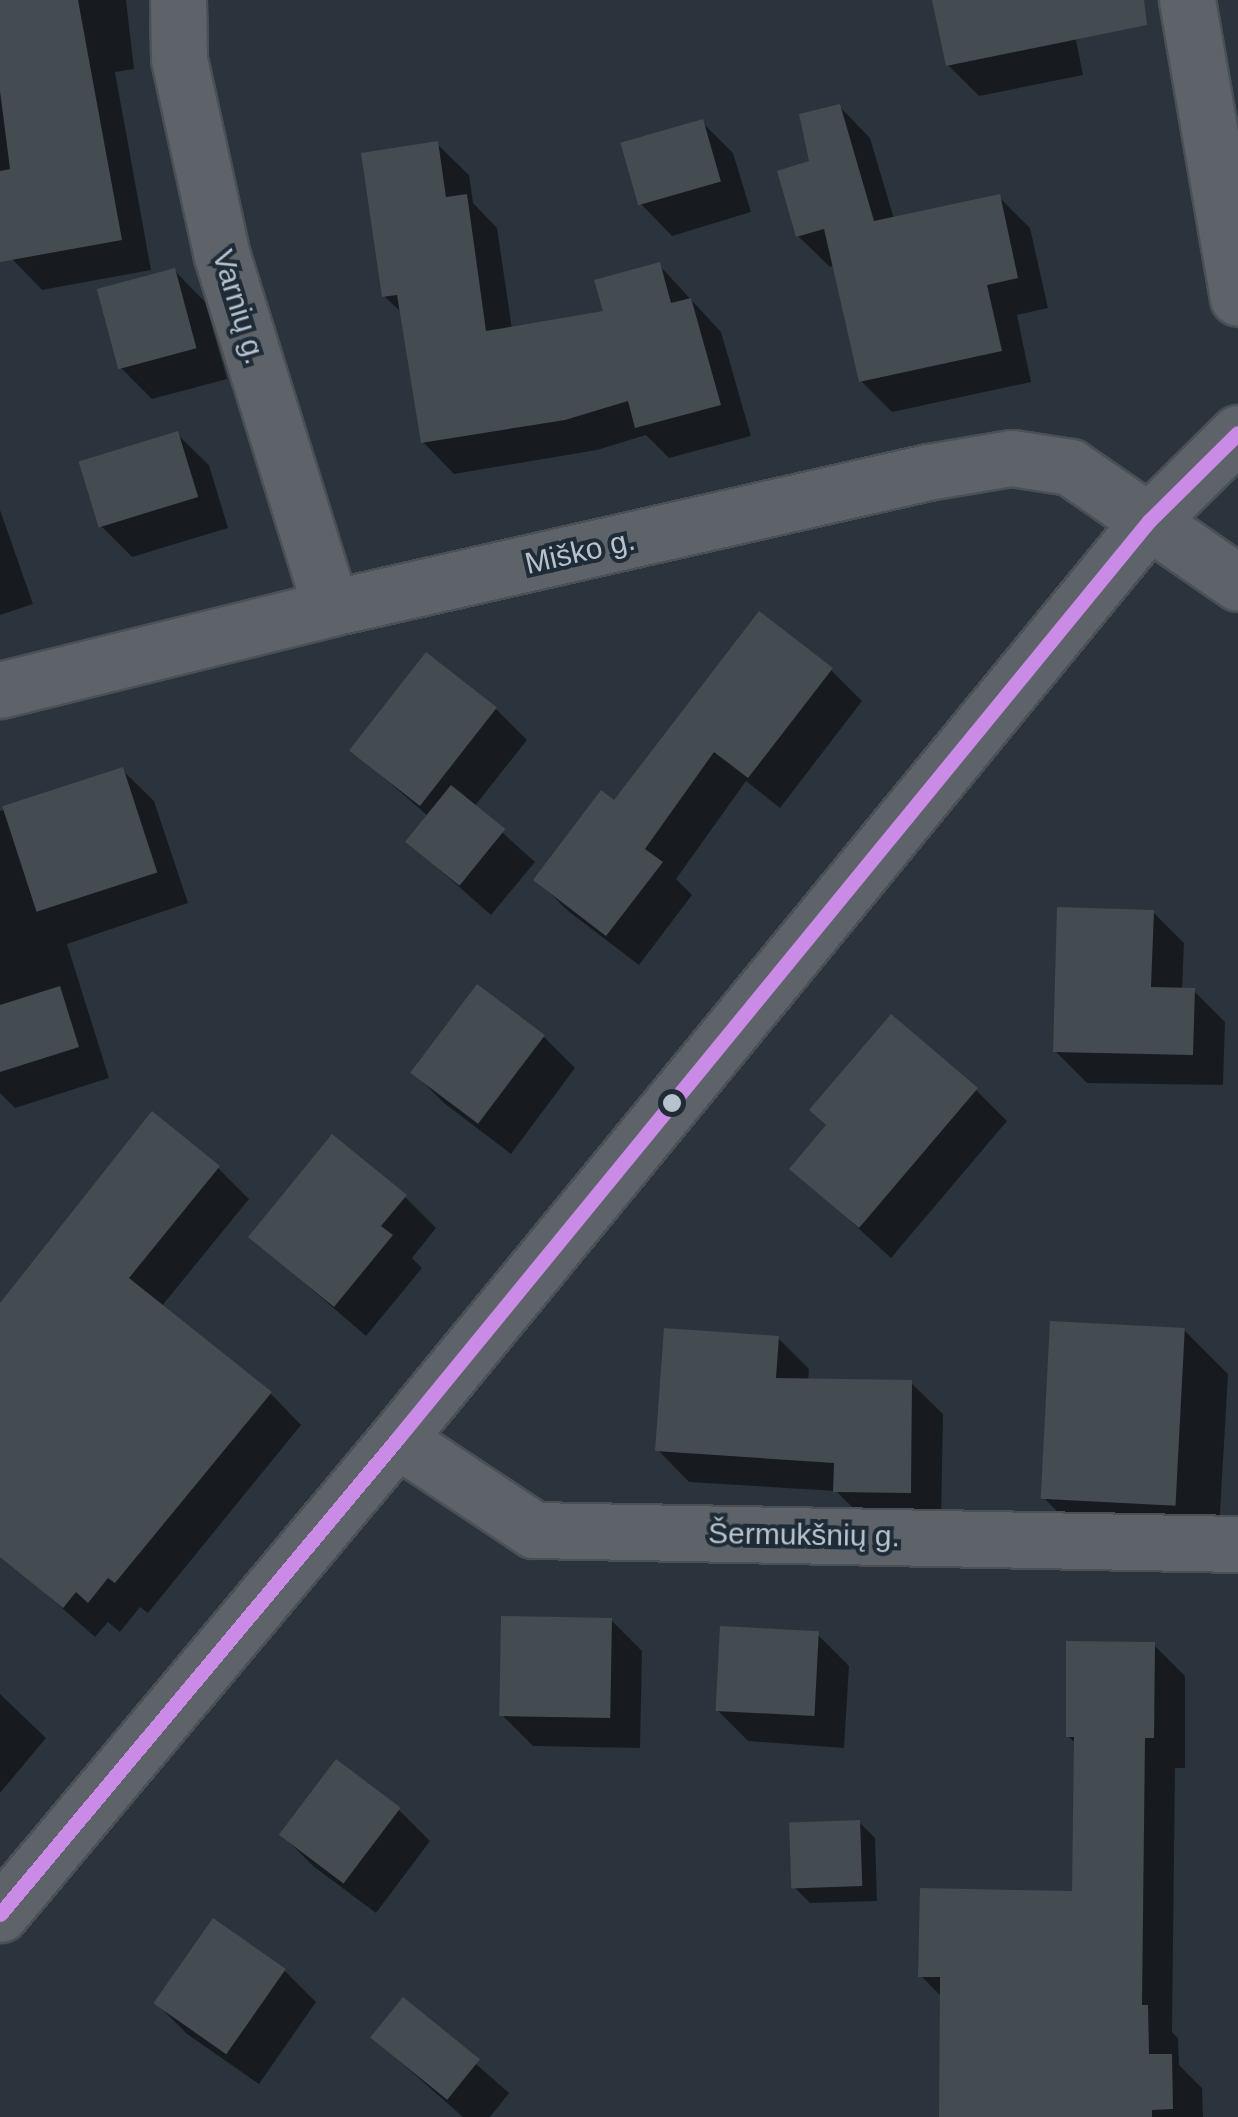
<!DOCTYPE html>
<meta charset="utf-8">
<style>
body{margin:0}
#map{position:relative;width:1238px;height:2117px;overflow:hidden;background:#2b343c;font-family:Arial,sans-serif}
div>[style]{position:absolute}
.shadow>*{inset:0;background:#0007}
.building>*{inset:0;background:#444b51;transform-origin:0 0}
.roads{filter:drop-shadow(2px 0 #4a5056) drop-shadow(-2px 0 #4a5056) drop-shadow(0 2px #4a5056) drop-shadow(0 -2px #4a5056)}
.minor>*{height:55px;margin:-27.5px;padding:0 27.5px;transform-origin:27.5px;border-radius:27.5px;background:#5d6369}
.bus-1>*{height:15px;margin:-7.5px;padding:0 7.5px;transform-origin:7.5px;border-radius:7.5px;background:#ca8be6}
.dots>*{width:28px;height:28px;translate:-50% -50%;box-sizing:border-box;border:5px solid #1f2c37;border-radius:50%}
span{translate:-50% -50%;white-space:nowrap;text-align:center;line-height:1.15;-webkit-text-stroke:8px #1f2c37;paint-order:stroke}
.street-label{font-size:30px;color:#b7c2cc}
</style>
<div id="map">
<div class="shadow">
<div style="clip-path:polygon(0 0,126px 0,134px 69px,115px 72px,151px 270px,42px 290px,12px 259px,0 198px)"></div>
<div style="clip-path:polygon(935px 0,1068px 0,1083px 75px,979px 96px,948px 65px)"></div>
<div style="clip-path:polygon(839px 106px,870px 138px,894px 219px,999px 197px,1030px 228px,1048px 308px,1017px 315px,1031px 382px,892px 412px,861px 381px,835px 265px,830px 267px,798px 236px,812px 163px)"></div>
<div style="clip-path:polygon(702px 122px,733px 153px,751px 212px,672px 236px,641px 204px)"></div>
<div style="clip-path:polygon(437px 144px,469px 175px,473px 203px,497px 228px,512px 329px,606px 313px,659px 265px,721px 332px,751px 436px,669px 458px,646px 435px,597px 450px,454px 474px,423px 442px,403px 314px,384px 296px)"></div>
<div style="clip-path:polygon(174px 270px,205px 302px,227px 379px,152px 399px,121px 368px)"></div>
<div style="clip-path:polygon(177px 434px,209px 465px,228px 528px,132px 557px,101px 526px)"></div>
<div style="clip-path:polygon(0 510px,33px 604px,0 615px)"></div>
<div style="clip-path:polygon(426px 656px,496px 709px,527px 740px,474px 807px,535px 862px,491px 915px,408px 842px,428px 816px,352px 750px)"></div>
<div style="clip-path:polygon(831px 670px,862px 701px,780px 808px,746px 781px,676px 879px,692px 895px,639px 965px,568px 911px,537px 880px,614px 804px)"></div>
<div style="clip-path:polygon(122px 770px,154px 801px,188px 903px,67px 944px,109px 1078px,15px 1108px,0 1093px,0 811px)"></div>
<div style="clip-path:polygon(1153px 912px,1184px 943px,1182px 990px,1194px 991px,1225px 1022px,1223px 1085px,1087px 1083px,1055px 1051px)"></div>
<div style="clip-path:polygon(477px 988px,544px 1037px,575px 1068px,511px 1154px,444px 1103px,413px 1072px)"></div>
<div style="clip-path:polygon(976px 1090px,1007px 1121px,891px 1258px,793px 1169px,828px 1126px)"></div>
<div style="clip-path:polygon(218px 1168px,249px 1199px,161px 1307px,270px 1393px,301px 1425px,148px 1613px,140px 1607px,120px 1632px,108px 1622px,95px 1637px,5px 1558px,0 1479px,0 1309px)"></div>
<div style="clip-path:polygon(405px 1197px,436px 1228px,412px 1258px,422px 1268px,366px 1336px,251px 1237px)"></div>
<div style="clip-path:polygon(1184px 1330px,1228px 1374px,1218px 1548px,1087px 1542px,1044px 1498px)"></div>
<div style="clip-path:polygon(778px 1338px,809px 1369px,808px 1381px,911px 1383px,943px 1414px,941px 1523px,867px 1522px,836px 1491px,689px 1482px,658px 1450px)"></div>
<div style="clip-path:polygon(611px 1620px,642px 1651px,640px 1748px,533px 1746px,502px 1715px)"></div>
<div style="clip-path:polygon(818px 1635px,849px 1666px,844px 1748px,748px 1741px,717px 1710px)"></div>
<div style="clip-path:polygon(1154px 1645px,1185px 1676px,1185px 1768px,1175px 1768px,1172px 2032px,1178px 2038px,1179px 2065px,1202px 2088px,1203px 2117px,942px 2117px,942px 1997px,921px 1976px,1074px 1893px,1076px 1744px,1068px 1736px)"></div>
<div style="clip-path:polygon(0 1694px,46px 1738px,0 1793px)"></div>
<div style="clip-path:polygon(399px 1810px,430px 1841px,376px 1913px,313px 1866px,282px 1835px)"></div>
<div style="clip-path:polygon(859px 1822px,875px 1838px,877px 1901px,810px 1903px,794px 1887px)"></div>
<div style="clip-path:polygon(213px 1921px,285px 1971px,316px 2002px,259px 2084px,187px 2034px,156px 2003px)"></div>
<div style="clip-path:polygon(403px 2000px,509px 2093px,490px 2117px,463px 2117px,372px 2037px)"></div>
</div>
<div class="building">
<div style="clip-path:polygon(0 0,78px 0,122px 240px,0 262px,0 171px,10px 169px,0 91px)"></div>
<div style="clip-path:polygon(932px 0,1144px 0,1147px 25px,946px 66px)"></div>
<div style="clip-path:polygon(840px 104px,874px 221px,1000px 194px,1018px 278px,987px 285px,1002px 351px,859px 382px,824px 229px,796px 237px,777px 171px,809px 161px,799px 114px)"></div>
<div style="left:703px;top:119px;width:65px;height:86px;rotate:74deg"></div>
<div style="clip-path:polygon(438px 141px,446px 197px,467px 194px,486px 331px,603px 311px,594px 280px,660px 262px,671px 303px,691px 298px,721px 405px,635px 428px,628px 401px,565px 420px,421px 443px,397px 295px,382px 297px,361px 153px)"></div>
<div style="left:175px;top:268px;width:83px;height:81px;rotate:75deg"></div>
<div style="left:178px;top:431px;width:69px;height:104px;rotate:73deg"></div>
<div style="clip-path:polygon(759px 611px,833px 668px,748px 778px,714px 752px,645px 849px,663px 862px,606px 936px,533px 880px,601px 790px,614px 800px)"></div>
<div style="left:426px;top:652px;width:90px;height:125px;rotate:38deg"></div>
<div style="left:123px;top:767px;width:111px;height:127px;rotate:72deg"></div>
<div style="left:451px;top:785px;width:70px;height:73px;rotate:39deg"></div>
<div style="clip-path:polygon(1057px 907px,1154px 910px,1151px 987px,1195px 988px,1193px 1055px,1053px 1052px)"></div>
<div style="left:477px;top:984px;width:85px;height:111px;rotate:37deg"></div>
<div style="clip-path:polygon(60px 986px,79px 1047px,0 1072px,0 1005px)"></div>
<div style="clip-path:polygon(891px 1014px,978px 1088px,859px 1228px,789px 1169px,826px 1125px,809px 1110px)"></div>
<div style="clip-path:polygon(152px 1111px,220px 1166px,129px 1278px,272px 1392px,115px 1583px,108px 1578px,88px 1603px,76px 1592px,63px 1608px,0 1557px,0 1303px)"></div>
<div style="clip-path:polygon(332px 1134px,407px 1195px,381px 1226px,393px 1235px,334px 1307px,248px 1237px)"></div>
<div style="left:1050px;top:1321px;width:135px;height:178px;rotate:3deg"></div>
<div style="clip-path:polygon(664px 1328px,779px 1336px,776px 1378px,912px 1380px,911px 1493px,833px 1492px,834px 1463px,655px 1451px)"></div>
<div style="left:501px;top:1616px;width:111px;height:100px;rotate:1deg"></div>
<div style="left:720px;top:1626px;width:99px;height:85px;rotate:3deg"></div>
<div style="clip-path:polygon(1066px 1641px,1155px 1642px,1154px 1738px,1145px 1738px,1142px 2005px,1148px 2005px,1149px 2054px,1172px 2054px,1173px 2109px,1152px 2110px,1152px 2117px,939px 2117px,940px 1977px,918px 1977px,920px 1888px,1072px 1891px,1074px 1737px,1066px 1737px)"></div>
<div style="left:336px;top:1759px;width:81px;height:95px;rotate:37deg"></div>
<div style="left:860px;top:1820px;width:66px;height:71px;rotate:88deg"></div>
<div style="left:213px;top:1918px;width:89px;height:104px;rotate:35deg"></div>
<div style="left:403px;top:1997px;width:99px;height:52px;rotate:39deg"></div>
</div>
<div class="roads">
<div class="minor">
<div style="left:178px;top:0;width:59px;rotate:89deg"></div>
<div style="left:179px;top:59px;width:202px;rotate:77.7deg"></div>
<div style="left:222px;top:256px;width:368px;rotate:72.8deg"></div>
<div style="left:1187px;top:0;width:302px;rotate:80.3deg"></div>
<div style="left:0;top:690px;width:341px;rotate:-13.9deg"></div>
<div style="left:331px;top:608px;width:612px;rotate:-12.83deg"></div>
<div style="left:928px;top:472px;width:85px;rotate:-9.5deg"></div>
<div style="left:1012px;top:458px;width:59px;rotate:8.8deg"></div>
<div style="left:1070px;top:467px;width:204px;rotate:34.6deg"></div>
<div style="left:397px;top:1439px;width:164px;rotate:33.6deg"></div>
<div style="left:534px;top:1530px;width:704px;rotate:1.14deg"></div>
<div style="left:0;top:1914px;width:619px;rotate:-50.11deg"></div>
<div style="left:397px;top:1439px;width:1187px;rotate:-50.68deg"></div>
<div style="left:1149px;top:521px;width:125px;rotate:-44.7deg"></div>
</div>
</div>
<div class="bus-1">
<div style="left:0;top:1914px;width:619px;rotate:-50.11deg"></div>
<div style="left:397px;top:1439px;width:1187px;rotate:-50.68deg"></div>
<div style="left:1149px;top:521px;width:125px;rotate:-44.7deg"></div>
</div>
<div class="dots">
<div style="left:672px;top:1103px;background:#b7c2cc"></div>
</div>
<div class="street-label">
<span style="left:239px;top:307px;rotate:73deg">Varnių g.</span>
<span style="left:580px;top:552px;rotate:-13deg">Miško g.</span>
<span style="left:804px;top:1535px;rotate:1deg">Šermukšnių g.</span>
</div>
</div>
